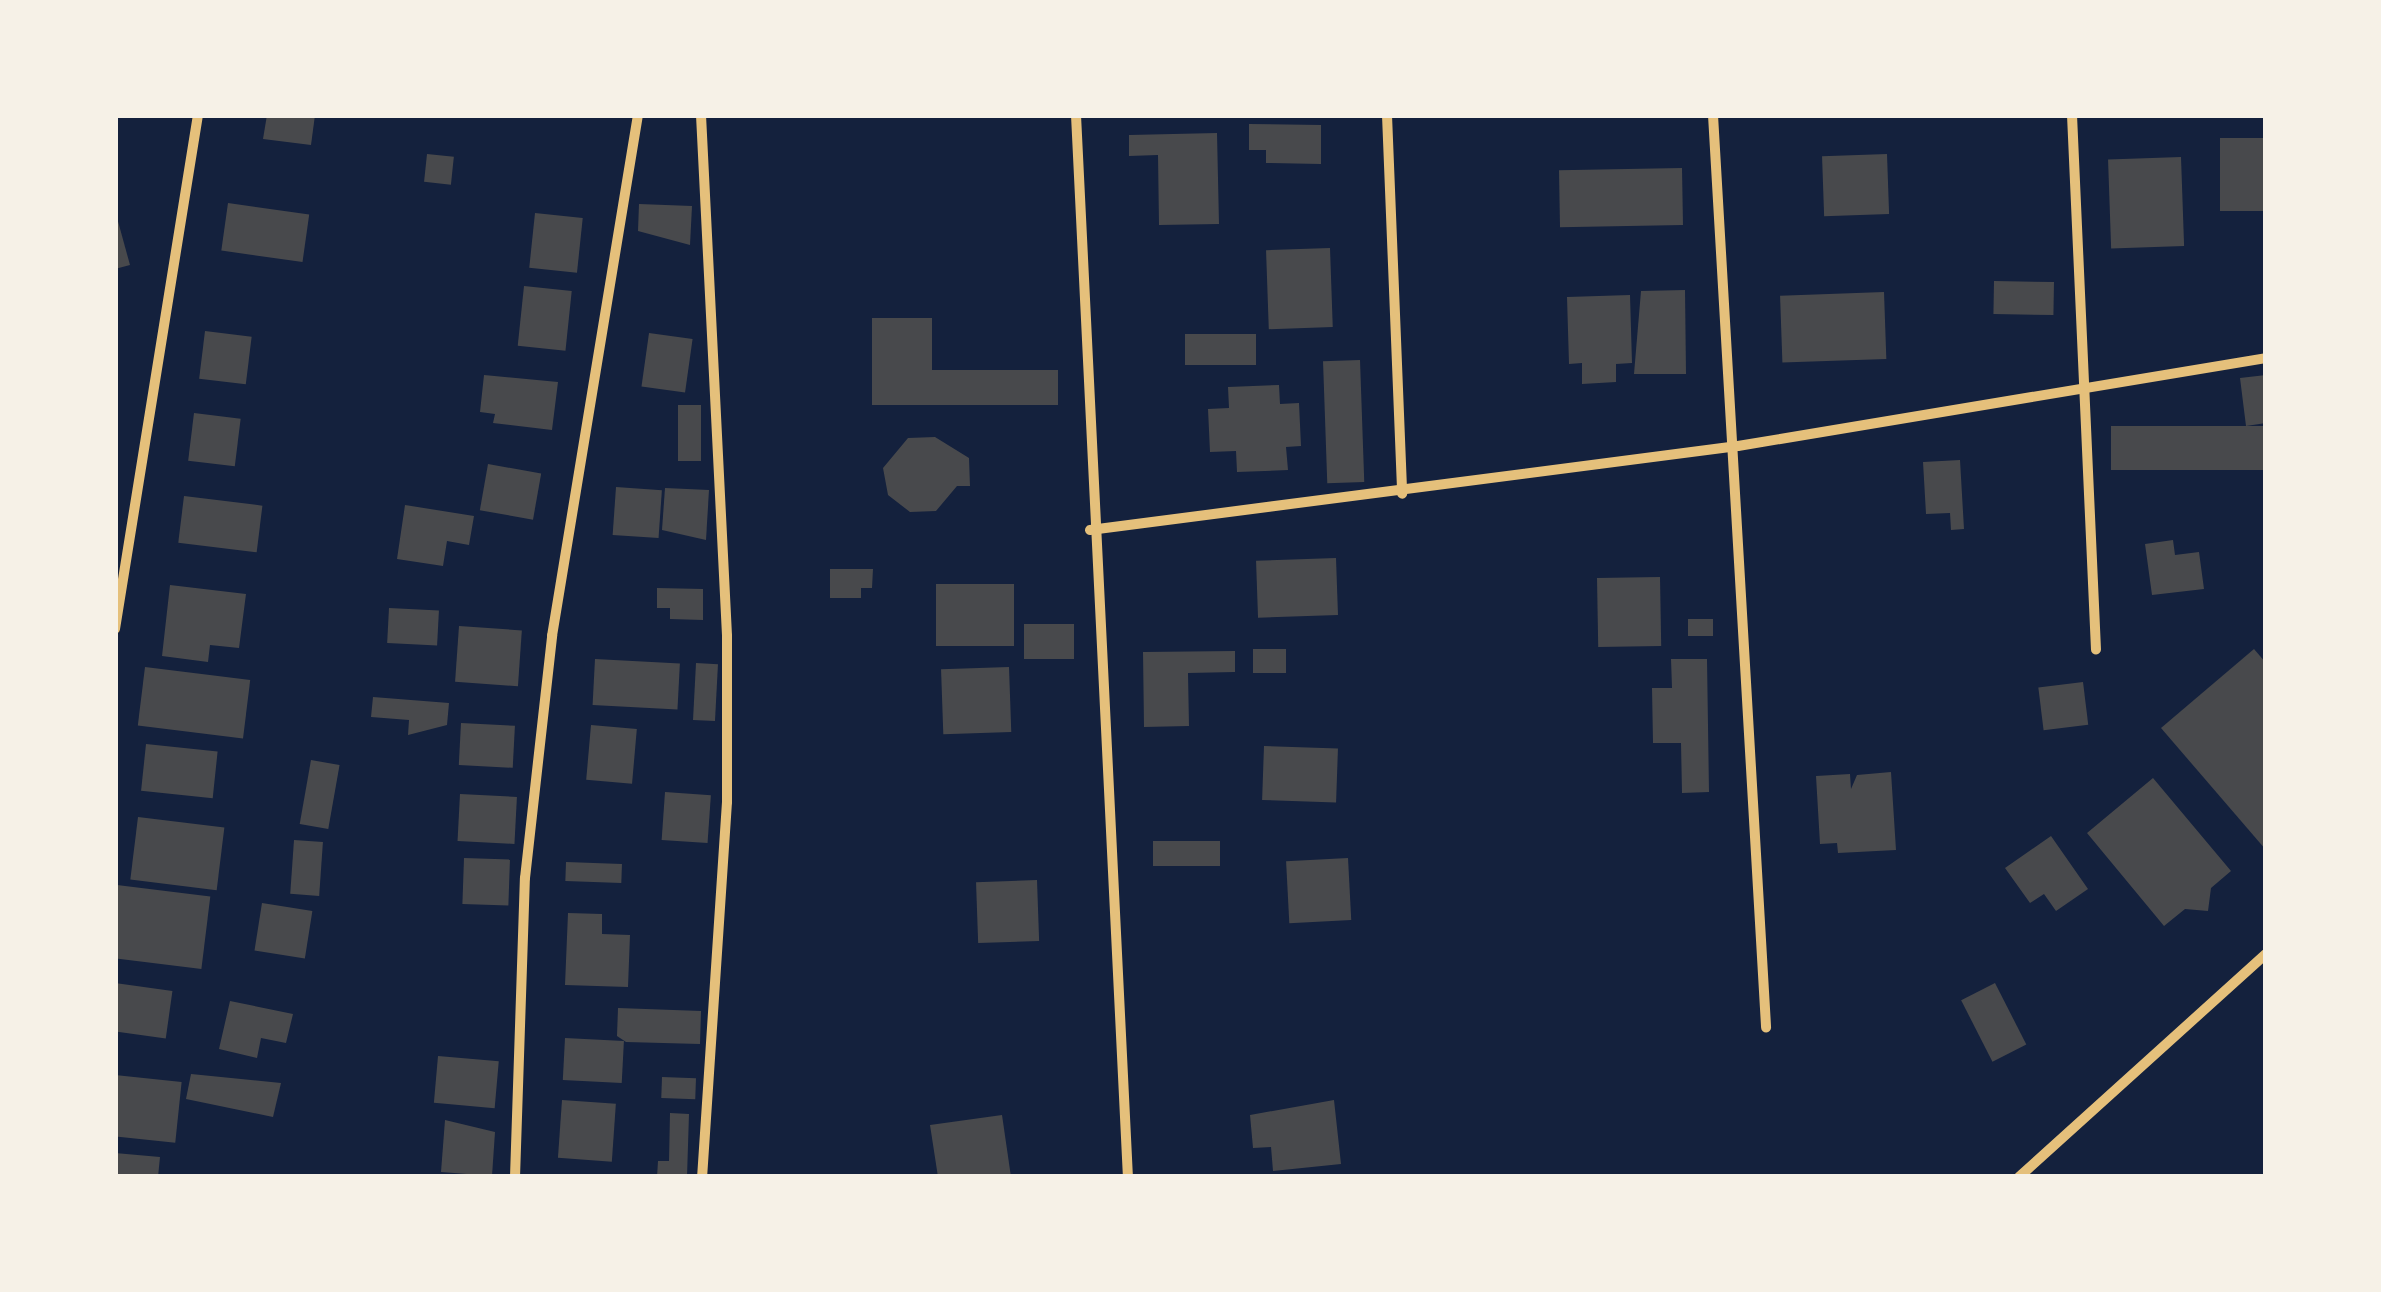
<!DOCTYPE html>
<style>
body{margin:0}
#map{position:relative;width:2381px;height:1292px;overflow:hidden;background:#14213d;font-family:"Open Sans",sans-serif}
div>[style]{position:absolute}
.building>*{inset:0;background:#48494c;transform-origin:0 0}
.minor>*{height:10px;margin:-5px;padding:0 5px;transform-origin:5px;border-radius:5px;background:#e5c07b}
span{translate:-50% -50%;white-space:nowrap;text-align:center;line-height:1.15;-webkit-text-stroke:10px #f6f1e7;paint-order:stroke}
.frame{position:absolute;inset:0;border:118px solid #f6f1e7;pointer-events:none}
</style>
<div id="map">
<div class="building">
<div style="clip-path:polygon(267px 115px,315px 115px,311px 145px,263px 139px)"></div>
<div style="clip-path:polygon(1249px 124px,1321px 125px,1321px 164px,1266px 163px,1266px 150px,1249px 150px)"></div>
<div style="clip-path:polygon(1217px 133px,1219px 224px,1159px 225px,1158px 155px,1129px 156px,1129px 135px)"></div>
<div style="left:2266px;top:138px;width:73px;height:46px;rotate:90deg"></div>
<div style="left:427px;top:154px;width:27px;height:28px;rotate:6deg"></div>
<div style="left:1887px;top:154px;width:60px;height:65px;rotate:88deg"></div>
<div style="left:2181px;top:157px;width:89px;height:73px;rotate:88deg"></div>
<div style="left:1682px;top:168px;width:57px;height:123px;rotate:89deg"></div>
<div style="left:228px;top:203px;width:82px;height:48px;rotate:8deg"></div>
<div style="clip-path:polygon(639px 204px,692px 206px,690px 245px,638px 231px)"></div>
<div style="left:535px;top:213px;width:48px;height:55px;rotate:6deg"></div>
<div style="clip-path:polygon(116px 214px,130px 265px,115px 269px,115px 215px)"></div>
<div style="left:1330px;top:248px;width:79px;height:64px;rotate:88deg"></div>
<div style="left:1994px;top:281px;width:60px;height:33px;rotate:1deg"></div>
<div style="left:524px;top:286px;width:48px;height:60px;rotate:6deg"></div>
<div style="clip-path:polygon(1685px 290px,1686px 374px,1634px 374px,1641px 291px)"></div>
<div style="left:1884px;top:292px;width:67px;height:104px;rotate:88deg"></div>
<div style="clip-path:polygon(1630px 295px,1632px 363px,1616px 364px,1616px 382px,1582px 384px,1582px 363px,1569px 364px,1567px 297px)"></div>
<div style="clip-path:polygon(872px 318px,932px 318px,932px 370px,1058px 370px,1058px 405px,872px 405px)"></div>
<div style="left:205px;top:331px;width:47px;height:48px;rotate:7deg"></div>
<div style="left:649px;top:333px;width:44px;height:54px;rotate:8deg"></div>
<div style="left:1256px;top:334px;width:31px;height:71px;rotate:90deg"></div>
<div style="left:1360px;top:360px;width:122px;height:37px;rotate:88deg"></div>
<div style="clip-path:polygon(484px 375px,558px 382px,552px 430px,493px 423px,495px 414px,480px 412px)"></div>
<div style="clip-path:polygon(2266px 375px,2266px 423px,2246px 426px,2240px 378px)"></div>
<div style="clip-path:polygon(1279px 385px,1280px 404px,1299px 403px,1301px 446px,1286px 447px,1288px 470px,1237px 472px,1236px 451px,1210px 452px,1208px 409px,1229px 408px,1228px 387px)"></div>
<div style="left:678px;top:405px;width:23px;height:56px"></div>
<div style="left:194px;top:413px;width:47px;height:48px;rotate:7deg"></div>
<div style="left:2266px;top:426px;width:44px;height:155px;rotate:90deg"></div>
<div style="clip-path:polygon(935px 437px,969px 458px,970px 486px,957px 486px,936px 511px,910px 512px,888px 495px,883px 468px,908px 438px)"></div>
<div style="clip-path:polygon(1960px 460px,1964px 529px,1951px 530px,1950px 513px,1926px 514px,1923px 462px)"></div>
<div style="left:488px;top:464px;width:54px;height:47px;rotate:10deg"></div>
<div style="left:616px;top:487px;width:46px;height:48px;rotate:4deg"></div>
<div style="clip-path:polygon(665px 488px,709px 490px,706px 540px,662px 530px)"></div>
<div style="left:184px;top:496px;width:79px;height:47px;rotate:7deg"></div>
<div style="clip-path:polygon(405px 505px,474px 516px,469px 545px,447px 541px,443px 566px,397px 559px)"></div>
<div style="clip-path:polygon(2173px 540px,2175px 555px,2199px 552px,2204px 589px,2152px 595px,2145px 544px)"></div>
<div style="left:1336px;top:558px;width:57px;height:80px;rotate:88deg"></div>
<div style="clip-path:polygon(830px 569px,873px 569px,872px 588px,861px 588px,861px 598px,830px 598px)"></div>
<div style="left:1660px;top:577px;width:69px;height:63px;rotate:89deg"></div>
<div style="left:1014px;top:584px;width:62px;height:78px;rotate:90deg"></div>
<div style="clip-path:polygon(170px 585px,246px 594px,239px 648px,210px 645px,208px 662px,162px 656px)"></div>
<div style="clip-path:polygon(657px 588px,703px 589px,703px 620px,670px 619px,670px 608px,657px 608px)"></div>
<div style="left:389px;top:608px;width:50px;height:35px;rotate:3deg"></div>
<div style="left:1688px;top:619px;width:25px;height:17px"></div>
<div style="left:1024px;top:624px;width:50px;height:35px"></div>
<div style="left:459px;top:626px;width:63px;height:56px;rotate:4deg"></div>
<div style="left:1253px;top:649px;width:33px;height:24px"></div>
<div style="clip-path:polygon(2254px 649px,2266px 663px,2266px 850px,2161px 728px)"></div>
<div style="clip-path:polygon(1235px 651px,1235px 672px,1188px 673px,1189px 726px,1144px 727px,1143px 652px)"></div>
<div style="left:595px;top:659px;width:85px;height:46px;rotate:3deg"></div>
<div style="clip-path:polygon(1671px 659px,1707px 659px,1709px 792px,1682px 793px,1681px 743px,1653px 743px,1652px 688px,1672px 688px)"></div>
<div style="left:696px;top:663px;width:22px;height:57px;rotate:3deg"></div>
<div style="left:145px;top:667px;width:106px;height:59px;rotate:7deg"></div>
<div style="left:1009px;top:667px;width:65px;height:68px;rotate:88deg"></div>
<div style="left:2083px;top:682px;width:43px;height:45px;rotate:83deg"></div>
<div style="clip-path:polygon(373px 697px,449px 703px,447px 725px,408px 735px,409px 720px,371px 717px)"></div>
<div style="left:461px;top:723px;width:54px;height:42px;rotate:3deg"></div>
<div style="left:591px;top:725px;width:46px;height:55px;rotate:5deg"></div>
<div style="left:146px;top:744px;width:72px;height:47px;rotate:6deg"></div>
<div style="left:1264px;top:746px;width:74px;height:54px;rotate:2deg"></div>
<div style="left:311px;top:760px;width:29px;height:65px;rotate:10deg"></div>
<div style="clip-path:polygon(1891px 772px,1896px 850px,1838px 853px,1837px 843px,1820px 844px,1816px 776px,1850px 774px,1851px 789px,1857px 775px)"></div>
<div style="clip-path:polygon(2153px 778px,2231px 871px,2211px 888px,2208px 911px,2185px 909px,2164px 926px,2087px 833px)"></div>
<div style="left:665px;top:792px;width:46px;height:48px;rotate:4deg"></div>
<div style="left:460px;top:794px;width:57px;height:47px;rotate:3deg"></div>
<div style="left:138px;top:817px;width:87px;height:63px;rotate:7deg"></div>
<div style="clip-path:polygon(2051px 836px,2088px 889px,2056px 911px,2044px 894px,2030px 903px,2005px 868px)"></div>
<div style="left:294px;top:840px;width:29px;height:54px;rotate:4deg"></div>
<div style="left:1220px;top:841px;width:25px;height:67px;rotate:90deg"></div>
<div style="left:464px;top:858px;width:46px;height:46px;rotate:2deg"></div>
<div style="left:1348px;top:858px;width:62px;height:62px;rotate:87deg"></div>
<div style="left:566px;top:862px;width:56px;height:19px;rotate:2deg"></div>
<div style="left:1037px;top:880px;width:61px;height:61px;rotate:88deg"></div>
<div style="left:117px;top:885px;width:94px;height:73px;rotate:7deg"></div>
<div style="left:262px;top:903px;width:51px;height:48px;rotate:9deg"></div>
<div style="clip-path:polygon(568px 913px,602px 914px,602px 934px,630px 935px,628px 987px,565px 985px)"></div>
<div style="left:115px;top:983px;width:58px;height:48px;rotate:8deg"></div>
<div style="left:1995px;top:983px;width:69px;height:38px;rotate:63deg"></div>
<div style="clip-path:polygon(230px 1001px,293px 1014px,286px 1043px,261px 1038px,257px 1058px,219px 1049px)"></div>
<div style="clip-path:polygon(618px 1008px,701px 1011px,700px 1044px,626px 1042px,617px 1036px)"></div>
<div style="left:565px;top:1038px;width:59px;height:42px;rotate:3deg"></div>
<div style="left:438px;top:1056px;width:61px;height:47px;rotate:5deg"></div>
<div style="clip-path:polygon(191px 1074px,281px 1083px,273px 1117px,186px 1099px)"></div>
<div style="left:115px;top:1075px;width:67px;height:61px;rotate:6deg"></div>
<div style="left:662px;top:1077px;width:34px;height:21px;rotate:2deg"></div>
<div style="left:562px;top:1100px;width:54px;height:58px;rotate:4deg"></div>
<div style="clip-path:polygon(1334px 1100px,1341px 1164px,1273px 1171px,1271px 1147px,1253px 1148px,1250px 1115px)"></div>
<div style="clip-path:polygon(670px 1113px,689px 1114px,687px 1177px,657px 1177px,658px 1161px,669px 1161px)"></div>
<div style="clip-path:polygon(1002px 1115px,1011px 1177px,938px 1177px,930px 1125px)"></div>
<div style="clip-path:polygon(445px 1120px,495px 1132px,492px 1176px,441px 1172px)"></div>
<div style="clip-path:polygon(115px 1153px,160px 1157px,158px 1177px,115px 1177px)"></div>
</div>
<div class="minor">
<div style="left:701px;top:115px;width:522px;rotate:87.14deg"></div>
<div style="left:727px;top:636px;width:166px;rotate:90deg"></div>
<div style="left:727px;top:802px;width:376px;rotate:93.8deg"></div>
<div style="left:1076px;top:115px;width:1063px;rotate:87.2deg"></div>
<div style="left:1387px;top:115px;width:379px;rotate:87.7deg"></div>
<div style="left:1713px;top:115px;width:914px;rotate:86.67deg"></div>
<div style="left:2072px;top:115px;width:535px;rotate:87.43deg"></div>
<div style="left:1090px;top:530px;width:653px;rotate:-7.39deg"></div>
<div style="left:1738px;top:446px;width:535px;rotate:-9.46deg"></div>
<div style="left:115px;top:629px;width:521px;rotate:-80.83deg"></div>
<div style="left:515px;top:1177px;width:299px;rotate:-88.1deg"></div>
<div style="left:525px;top:878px;width:244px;rotate:-83.6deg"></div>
<div style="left:552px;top:636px;width:528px;rotate:-80.63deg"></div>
<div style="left:2019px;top:1177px;width:333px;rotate:-42.1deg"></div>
</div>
<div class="frame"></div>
</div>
